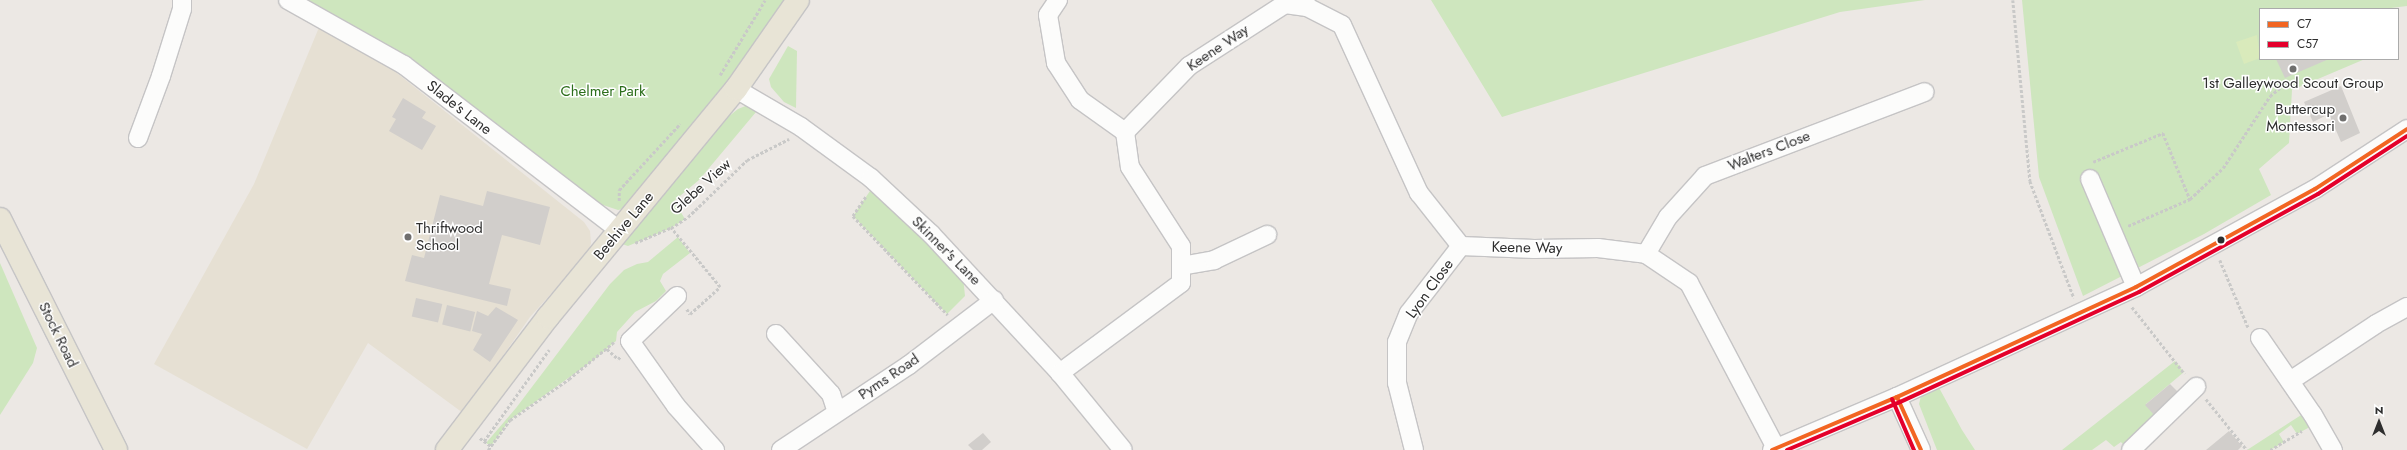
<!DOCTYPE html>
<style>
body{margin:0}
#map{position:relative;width:2407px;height:450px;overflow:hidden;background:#ece8e4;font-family:Jost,sans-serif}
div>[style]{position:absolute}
.education>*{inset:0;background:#e6e0d3}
.green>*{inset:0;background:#cee6be}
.pitch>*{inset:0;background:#d9eabb}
.building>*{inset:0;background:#d1cecb;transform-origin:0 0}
.path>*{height:2.5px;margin-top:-1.25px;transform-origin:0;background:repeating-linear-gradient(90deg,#c9c9c8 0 3px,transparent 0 5px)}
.roads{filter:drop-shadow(1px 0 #c5c4c5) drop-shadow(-1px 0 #c5c4c5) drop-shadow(0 1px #c5c4c5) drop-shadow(0 -1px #c5c4c5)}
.minor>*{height:18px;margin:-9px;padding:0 9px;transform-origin:9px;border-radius:9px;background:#fcfcfb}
.major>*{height:22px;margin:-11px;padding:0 11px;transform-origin:11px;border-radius:11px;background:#e8e4d6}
.bus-1>*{height:4px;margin:-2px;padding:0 2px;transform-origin:2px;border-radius:2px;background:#f26522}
.bus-2>*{height:4px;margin:-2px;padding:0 2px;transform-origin:2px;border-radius:2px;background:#e4002b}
.dots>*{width:11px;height:11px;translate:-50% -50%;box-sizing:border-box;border:2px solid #fff;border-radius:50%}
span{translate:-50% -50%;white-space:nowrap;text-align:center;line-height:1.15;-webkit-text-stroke:3px #fff;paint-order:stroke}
.street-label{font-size:15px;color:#2e2e2e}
.poi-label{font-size:15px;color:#2e2e2e}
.right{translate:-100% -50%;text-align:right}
.left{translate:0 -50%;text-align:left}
.park-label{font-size:15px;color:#2c6e1b}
.legend{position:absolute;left:2259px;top:8px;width:140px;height:52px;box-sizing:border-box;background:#fff;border:1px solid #ababab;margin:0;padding:5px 7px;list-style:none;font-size:12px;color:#2e2e2e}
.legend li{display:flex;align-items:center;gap:8px;height:20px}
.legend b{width:20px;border:1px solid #ababab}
.north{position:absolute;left:2359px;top:402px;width:40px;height:40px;-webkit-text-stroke:3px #fff;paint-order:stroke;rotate:0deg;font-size:11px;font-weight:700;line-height:16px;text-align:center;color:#2e2e2e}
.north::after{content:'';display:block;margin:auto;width:14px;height:18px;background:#2e2e2e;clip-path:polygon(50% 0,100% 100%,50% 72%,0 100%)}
</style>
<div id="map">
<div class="education">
<div style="clip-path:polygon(320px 25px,393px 70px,584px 222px,590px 231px,591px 243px,588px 253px,530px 317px,463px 413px,368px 343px,307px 449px,154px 364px,254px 184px)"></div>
</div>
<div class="green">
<div style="clip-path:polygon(305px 0,788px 0,745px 60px,627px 208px,618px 210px,597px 203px)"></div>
<div style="clip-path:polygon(1431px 0,1925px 0,1840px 12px,1502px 117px)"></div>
<div style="clip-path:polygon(2022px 0,2407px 0,2407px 6px,2383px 9px,2260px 9px,2260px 59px,2365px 59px,2292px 90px,2289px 143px,2259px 169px,2271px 195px,2204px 234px,2083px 296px,2039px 177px)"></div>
<div style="clip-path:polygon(788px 46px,797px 51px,796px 108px,784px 102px,771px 87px,769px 79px)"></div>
<div style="clip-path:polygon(748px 105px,756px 112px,699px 180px,674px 201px,685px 219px,671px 228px,628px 246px,619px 243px,702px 138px,738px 109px)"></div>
<div style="clip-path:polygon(870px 191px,896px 212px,963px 277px,965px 296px,947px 314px,853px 216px)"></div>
<div style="clip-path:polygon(678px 237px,690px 253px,663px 274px,660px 281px,666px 291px,656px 301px,635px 312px,617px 332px,616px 341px,592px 361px,510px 420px,491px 446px,486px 443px,516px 408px,610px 284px,624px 270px,637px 264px,648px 262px)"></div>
<div style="clip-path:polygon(0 263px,37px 348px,33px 363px,0 415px)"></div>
<div style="clip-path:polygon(2175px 361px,2184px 372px,2146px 404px,2160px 422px,2128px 450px,2121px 442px,2114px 447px,2106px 440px,2092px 450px,2062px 450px)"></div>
<div style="clip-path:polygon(1937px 384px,1962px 430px,1975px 450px,1937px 450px,1919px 404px,1921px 396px)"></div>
<div style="clip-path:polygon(2309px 410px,2317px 423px,2297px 434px,2291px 425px,2279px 434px,2284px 442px,2270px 450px,2247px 450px)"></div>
</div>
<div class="pitch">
<div style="clip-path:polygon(2257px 35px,2260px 58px,2244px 64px,2236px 42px)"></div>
</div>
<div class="building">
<div style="clip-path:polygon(2276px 59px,2329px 59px,2285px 78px)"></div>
<div style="clip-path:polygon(2341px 86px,2360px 133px,2341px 142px,2329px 114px,2313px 122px,2304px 102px)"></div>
<div style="clip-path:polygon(403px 98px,426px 112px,422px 118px,436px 126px,422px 150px,389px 131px,396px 119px,392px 117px)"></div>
<div style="clip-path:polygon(487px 191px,550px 207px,540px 245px,502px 235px,489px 284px,511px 289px,507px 306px,405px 281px,412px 255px,424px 258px,440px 195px,483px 206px)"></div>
<div style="left:416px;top:298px;width:27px;height:19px;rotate:13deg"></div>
<div style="left:447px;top:305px;width:29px;height:20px;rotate:14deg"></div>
<div style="clip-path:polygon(496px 307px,518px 320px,490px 362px,473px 350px,482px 334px,472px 331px,477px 311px,488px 316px)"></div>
<div style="clip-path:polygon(2170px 384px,2182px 396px,2155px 416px,2145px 405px)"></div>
<div style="clip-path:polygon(2229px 431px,2242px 446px,2238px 450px,2206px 450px)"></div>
<div style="clip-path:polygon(983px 433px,991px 442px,982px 450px,973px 450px,968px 445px)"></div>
</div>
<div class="path">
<div style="left:2013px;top:0;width:182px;rotate:84.6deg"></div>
<div style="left:2030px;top:181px;width:125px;rotate:69.4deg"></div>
<div style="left:720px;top:75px;width:87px;rotate:-59deg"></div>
<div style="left:2093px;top:162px;width:76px;rotate:-22.5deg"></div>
<div style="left:2163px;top:133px;width:71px;rotate:67.8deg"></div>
<div style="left:866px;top:197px;width:23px;rotate:124deg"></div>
<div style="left:853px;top:216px;width:137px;rotate:46.2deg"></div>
<div style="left:619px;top:201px;width:11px;rotate:-90deg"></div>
<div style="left:619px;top:190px;width:90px;rotate:-47.3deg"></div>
<div style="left:2128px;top:226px;width:68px;rotate:-23.5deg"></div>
<div style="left:2190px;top:199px;width:45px;rotate:-43.2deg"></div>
<div style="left:2223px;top:168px;width:86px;rotate:-56.9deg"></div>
<div style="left:2270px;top:96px;width:21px;rotate:-39deg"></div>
<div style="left:635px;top:243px;width:39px;rotate:-23deg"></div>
<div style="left:2220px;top:260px;width:73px;rotate:67.3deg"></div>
<div style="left:2132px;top:307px;width:85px;rotate:51.7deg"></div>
<div style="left:687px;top:309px;width:6px;rotate:59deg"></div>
<div style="left:690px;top:314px;width:40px;rotate:-42deg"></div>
<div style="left:720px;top:287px;width:77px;rotate:-129.7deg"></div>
<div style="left:671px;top:228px;width:20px;rotate:-33deg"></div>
<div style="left:688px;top:217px;width:82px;rotate:-44deg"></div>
<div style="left:747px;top:160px;width:47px;rotate:-26.6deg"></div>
<div style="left:607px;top:349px;width:15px;rotate:42deg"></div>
<div style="left:618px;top:359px;width:4px;rotate:-45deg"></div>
<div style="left:2206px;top:399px;width:65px;rotate:51.2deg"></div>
<div style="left:480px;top:438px;width:14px;rotate:36deg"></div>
<div style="left:484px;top:441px;width:112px;rotate:-54.5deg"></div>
<div style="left:488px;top:450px;width:37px;rotate:-54deg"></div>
<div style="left:510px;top:420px;width:72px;rotate:-34.8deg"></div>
<div style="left:569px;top:379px;width:58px;rotate:-39.4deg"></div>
<div style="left:2270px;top:450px;width:37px;rotate:-31deg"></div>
</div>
<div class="roads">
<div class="minor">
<div style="left:288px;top:0;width:133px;rotate:29.3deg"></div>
<div style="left:404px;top:65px;width:272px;rotate:37.5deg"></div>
<div style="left:1058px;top:0;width:18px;rotate:124deg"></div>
<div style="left:1048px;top:15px;width:49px;rotate:80.5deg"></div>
<div style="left:1056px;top:63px;width:44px;rotate:57deg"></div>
<div style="left:1080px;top:100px;width:55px;rotate:35.4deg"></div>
<div style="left:1125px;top:132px;width:35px;rotate:82deg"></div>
<div style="left:1130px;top:167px;width:94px;rotate:57.2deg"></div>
<div style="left:1181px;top:246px;width:37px;rotate:90deg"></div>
<div style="left:1181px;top:283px;width:151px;rotate:143.4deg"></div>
<div style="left:1305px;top:0;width:7px;rotate:74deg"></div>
<div style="left:1307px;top:7px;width:39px;rotate:27deg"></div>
<div style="left:1342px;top:25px;width:185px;rotate:65.4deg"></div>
<div style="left:1419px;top:193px;width:68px;rotate:51.6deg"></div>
<div style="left:1461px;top:246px;width:73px;rotate:2.4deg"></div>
<div style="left:1534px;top:249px;width:64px;rotate:-0.9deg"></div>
<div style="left:1598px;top:248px;width:48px;rotate:7.1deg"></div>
<div style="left:1646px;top:254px;width:52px;rotate:34deg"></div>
<div style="left:1689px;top:283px;width:187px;rotate:62.2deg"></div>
<div style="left:736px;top:89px;width:75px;rotate:30.3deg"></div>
<div style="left:801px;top:127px;width:87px;rotate:36.1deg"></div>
<div style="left:871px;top:178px;width:82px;rotate:43deg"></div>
<div style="left:931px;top:234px;width:190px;rotate:47.1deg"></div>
<div style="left:1060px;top:373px;width:99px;rotate:50.7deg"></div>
<div style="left:1125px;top:132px;width:92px;rotate:-45.9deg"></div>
<div style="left:1189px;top:66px;width:114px;rotate:-32.9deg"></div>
<div style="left:1285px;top:4px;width:22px;rotate:8deg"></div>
<div style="left:138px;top:138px;width:66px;rotate:-69.6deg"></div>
<div style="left:161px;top:76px;width:70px;rotate:-72.6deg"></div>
<div style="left:182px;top:9px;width:9px;rotate:-90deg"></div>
<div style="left:2090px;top:179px;width:117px;rotate:66.9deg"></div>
<div style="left:1646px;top:254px;width:43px;rotate:-59.3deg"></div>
<div style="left:1668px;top:217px;width:55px;rotate:-47.9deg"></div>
<div style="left:1705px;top:176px;width:235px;rotate:-20.9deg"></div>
<div style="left:1181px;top:266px;width:34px;rotate:-10deg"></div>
<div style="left:1214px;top:260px;width:59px;rotate:-25.3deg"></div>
<div style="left:677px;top:296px;width:65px;rotate:136.2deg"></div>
<div style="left:630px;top:341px;width:80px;rotate:54.7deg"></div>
<div style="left:676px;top:406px;width:59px;rotate:48.4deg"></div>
<div style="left:776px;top:334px;width:81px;rotate:47.5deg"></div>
<div style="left:831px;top:394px;width:19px;rotate:72deg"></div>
<div style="left:2260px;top:338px;width:93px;rotate:55.5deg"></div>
<div style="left:2313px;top:415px;width:40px;rotate:60.3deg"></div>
<div style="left:2290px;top:381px;width:103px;rotate:-33.5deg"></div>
<div style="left:2376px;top:324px;width:35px;rotate:-29deg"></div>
<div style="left:1897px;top:397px;width:58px;rotate:65.6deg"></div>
<div style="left:781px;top:450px;width:154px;rotate:-33.6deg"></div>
<div style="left:909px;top:365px;width:107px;rotate:-37.4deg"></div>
<div style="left:1414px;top:450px;width:69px;rotate:-104.2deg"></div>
<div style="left:1397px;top:383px;width:41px;rotate:-90deg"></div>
<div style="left:1397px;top:342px;width:31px;rotate:-68deg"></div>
<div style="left:1409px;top:313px;width:85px;rotate:-52.2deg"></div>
<div style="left:1772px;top:450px;width:136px;rotate:-23deg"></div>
<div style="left:1897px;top:397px;width:263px;rotate:-24.7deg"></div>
<div style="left:2136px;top:287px;width:204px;rotate:-28.7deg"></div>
<div style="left:2315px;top:189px;width:110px;rotate:-33.1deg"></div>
<div style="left:2131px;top:450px;width:91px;rotate:-44.1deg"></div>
</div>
<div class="major">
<div style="left:0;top:219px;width:258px;rotate:63.3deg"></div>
<div style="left:447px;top:450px;width:167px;rotate:-52.8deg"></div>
<div style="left:548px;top:317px;width:296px;rotate:-50.5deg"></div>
<div style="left:736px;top:89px;width:108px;rotate:-55.1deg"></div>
</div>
</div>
<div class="bus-1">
<div style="left:1897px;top:397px;width:58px;rotate:65.6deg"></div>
<div style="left:1772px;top:450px;width:136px;rotate:-23deg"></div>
<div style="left:1897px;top:397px;width:263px;rotate:-24.7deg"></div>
<div style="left:2136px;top:287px;width:204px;rotate:-28.7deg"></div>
<div style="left:2315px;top:189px;width:110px;rotate:-33.1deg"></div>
</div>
<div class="bus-2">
<div style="left:1892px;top:399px;width:56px;rotate:66.7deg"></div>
<div style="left:1787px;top:450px;width:123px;rotate:-23deg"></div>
<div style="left:1900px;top:402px;width:263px;rotate:-24.7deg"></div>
<div style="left:2139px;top:292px;width:204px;rotate:-28.7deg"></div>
<div style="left:2318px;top:194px;width:106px;rotate:-33.1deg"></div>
</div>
<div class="dots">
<div style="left:2293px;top:69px;background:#706f6e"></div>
<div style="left:2343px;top:118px;background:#706f6e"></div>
<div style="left:408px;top:237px;background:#706f6e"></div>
<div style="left:2221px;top:240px;background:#2e2e2e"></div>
</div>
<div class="street-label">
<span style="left:1218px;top:48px;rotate:-34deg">Keene Way</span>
<span style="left:459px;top:108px;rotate:38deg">Slade's Lane</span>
<span style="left:1769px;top:151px;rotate:-21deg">Walters Close</span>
<span style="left:701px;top:187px;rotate:-42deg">Glebe View</span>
<span style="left:624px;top:226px;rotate:-50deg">Beehive Lane</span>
<span style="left:1527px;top:248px;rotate:1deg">Keene Way</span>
<span style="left:946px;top:251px;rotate:45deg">Skinner's Lane</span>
<span style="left:1430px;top:289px;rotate:-54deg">Lyon Close</span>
<span style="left:58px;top:335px;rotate:64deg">Stock Road</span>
<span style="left:889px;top:377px;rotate:-34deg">Pyms Road</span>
</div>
<div class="poi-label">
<span style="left:2293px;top:84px">1st Galleywood Scout Group</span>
<span class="right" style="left:2335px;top:118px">Buttercup<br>Montessori</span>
<span class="left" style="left:416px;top:237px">Thriftwood<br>School</span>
</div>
<div class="park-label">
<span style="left:603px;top:92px">Chelmer Park</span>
</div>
<ul class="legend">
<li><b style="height:5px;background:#f26522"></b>C7</li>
<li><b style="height:5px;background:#e4002b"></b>C57</li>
</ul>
<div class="north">N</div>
</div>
